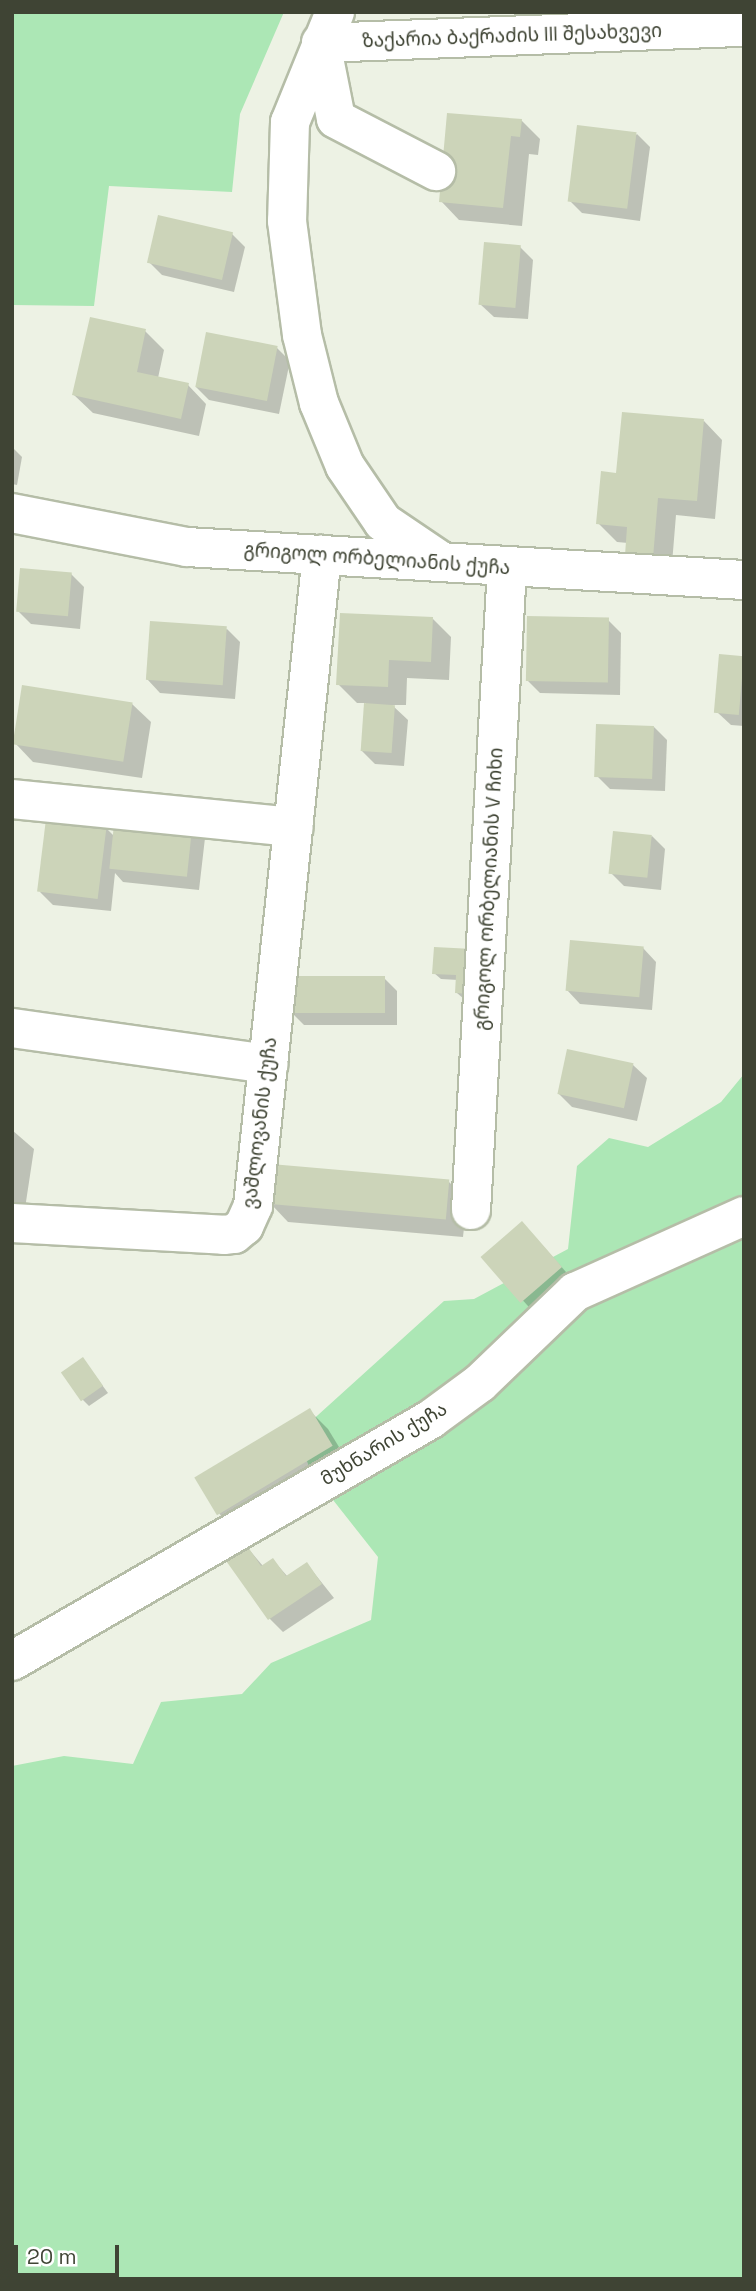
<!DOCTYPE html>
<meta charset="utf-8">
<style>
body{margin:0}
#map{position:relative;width:756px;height:2291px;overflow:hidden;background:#edf2e4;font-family:"Space Grotesk","Noto Sans Georgian",sans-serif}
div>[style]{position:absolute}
.green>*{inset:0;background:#ace7b5}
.shadow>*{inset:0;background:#0003}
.building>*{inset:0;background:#ccd4b9;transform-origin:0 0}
.roads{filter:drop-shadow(2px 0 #b5bda7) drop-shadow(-2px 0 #b5bda7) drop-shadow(0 2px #b5bda7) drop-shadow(0 -2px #b5bda7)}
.minor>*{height:38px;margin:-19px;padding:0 19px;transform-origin:19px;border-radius:19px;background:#fff}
span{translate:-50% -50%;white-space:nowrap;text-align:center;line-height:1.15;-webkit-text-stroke:5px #fff;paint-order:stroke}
.street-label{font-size:19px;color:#3f4434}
.frame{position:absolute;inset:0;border:14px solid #3f4434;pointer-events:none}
.scale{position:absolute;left:14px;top:2245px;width:105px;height:32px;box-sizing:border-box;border:4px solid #3f4434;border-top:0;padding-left:9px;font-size:21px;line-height:24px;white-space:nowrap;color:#3f4434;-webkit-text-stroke:5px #fff;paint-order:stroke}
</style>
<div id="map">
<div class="green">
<div style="clip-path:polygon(12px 12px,284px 12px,240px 114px,232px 192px,109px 186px,94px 306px,12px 305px)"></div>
<div style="clip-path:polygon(744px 1074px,744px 2279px,12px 2279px,12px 1766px,64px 1756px,133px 1764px,161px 1702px,242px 1694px,271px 1663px,371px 1620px,378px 1557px,311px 1472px,297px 1434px,444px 1301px,474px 1299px,568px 1249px,577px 1166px,609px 1138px,648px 1147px,721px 1102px)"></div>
</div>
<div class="shadow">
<div style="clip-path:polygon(521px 120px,540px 139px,538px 155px,529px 154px,522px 226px,459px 220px,441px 201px)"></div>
<div style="clip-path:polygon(637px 134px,650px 147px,640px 221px,582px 213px,569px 200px)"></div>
<div style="clip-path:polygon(232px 234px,245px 247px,234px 292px,162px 275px,149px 262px)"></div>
<div style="clip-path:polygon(520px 247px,533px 260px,528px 319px,494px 317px,480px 304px)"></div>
<div style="clip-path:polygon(145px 331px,164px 350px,158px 378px,188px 385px,206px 404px,199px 436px,93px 413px,74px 395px)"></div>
<div style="clip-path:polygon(277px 348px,290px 361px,279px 414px,209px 400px,196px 387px)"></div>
<div style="clip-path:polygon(704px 421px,722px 440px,715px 519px,676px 515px,671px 576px,628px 543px,617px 542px,598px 523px,618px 474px)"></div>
<div style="clip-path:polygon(12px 447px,22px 457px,17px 485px,12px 484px)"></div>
<div style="clip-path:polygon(71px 574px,84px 587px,80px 629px,31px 624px,18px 611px)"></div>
<div style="clip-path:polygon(433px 619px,451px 637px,449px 680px,407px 678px,406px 705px,392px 705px,408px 720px,404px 766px,375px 764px,362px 751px,366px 703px,357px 703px,338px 684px)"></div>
<div style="clip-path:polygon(608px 620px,621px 633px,620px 695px,540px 693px,527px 680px)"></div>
<div style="clip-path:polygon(227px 629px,240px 642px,235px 699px,160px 693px,147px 679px)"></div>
<div style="clip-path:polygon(744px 658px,744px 726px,731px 725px,717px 712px)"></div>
<div style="clip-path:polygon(132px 704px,151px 722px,142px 778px,33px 762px,15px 743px)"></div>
<div style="clip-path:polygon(654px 727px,667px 740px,665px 791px,610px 789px,597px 776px)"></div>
<div style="clip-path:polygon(192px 825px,205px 838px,199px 890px,123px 882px,115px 873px,111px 911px,53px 905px,40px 892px,106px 828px,114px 836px)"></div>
<div style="clip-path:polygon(652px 836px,665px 849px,661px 890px,624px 886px,611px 873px)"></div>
<div style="clip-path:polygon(643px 948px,656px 962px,652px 1010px,580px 1004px,567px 990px)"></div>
<div style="clip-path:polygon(478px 957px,476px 1000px,464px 999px,457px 993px,458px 980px,441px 979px,434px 973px)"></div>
<div style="clip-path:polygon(384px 978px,397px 991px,397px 1025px,304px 1025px,291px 1012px)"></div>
<div style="clip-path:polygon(633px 1065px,647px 1078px,637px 1121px,572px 1107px,559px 1094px)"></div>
<div style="clip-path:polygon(12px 1130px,34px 1149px,24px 1215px,12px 1213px)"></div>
<div style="clip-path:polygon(448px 1181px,467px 1200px,463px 1237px,288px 1222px,270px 1203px)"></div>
<div style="clip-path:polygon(535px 1237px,574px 1281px,536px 1315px,484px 1257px)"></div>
<div style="clip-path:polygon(83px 1359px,108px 1393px,89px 1406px,83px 1400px)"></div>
<div style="clip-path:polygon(309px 1410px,328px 1429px,350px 1465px,239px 1535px,221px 1516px,197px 1479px)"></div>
<div style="clip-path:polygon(246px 1546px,263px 1566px,273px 1560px,288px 1577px,307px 1564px,334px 1598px,283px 1632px,270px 1619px,227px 1558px)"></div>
</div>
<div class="building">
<div style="clip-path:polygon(447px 113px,522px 119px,520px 137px,511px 136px,503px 208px,439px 202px)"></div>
<div style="left:577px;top:125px;width:60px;height:77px;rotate:7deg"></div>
<div style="left:158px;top:215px;width:77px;height:49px;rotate:13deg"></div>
<div style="left:484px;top:242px;width:37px;height:63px;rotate:5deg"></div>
<div style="clip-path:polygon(90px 317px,146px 329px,137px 372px,189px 383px,181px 419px,72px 395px)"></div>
<div style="left:206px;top:332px;width:73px;height:56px;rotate:11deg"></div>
<div style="clip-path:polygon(622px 412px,704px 419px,697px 501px,658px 498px,653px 558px,625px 555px,627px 527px,596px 524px,601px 471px,616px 473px)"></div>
<div style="left:20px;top:568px;width:52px;height:44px;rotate:5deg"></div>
<div style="clip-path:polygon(340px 613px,433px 617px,431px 662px,389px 660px,388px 687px,336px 685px)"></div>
<div style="left:527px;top:616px;width:82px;height:65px;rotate:1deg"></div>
<div style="left:150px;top:621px;width:77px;height:59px;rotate:4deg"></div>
<div style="left:719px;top:654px;width:25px;height:59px;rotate:5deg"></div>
<div style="left:22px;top:685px;width:112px;height:60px;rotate:9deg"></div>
<div style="left:364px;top:703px;width:31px;height:48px;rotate:4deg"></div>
<div style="left:596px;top:724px;width:58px;height:53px;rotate:2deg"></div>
<div style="left:115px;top:815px;width:78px;height:54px;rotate:6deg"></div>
<div style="left:46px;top:819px;width:61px;height:73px;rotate:7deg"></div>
<div style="left:613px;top:831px;width:39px;height:43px;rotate:6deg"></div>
<div style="left:570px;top:940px;width:74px;height:51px;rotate:5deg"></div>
<div style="clip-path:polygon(434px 947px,473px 949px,470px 994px,455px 993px,456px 975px,432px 974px)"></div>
<div style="left:289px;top:976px;width:96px;height:37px"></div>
<div style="left:567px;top:1049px;width:68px;height:46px;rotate:12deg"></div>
<div style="left:271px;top:1164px;width:179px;height:40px;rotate:5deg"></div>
<div style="left:522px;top:1221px;width:61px;height:55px;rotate:49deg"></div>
<div style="left:83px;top:1357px;width:35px;height:27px;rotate:55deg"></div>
<div style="left:310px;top:1408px;width:44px;height:135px;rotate:59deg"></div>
<div style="clip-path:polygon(246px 1544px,261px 1566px,273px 1558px,286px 1576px,307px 1562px,322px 1584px,268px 1620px,224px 1558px)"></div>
</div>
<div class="roads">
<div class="minor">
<div style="left:335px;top:12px;width:119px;rotate:112.2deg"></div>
<div style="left:290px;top:122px;width:99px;rotate:91.7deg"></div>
<div style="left:287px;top:221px;width:115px;rotate:82.5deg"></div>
<div style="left:302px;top:335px;width:70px;rotate:76deg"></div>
<div style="left:319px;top:403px;width:68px;rotate:67.6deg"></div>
<div style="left:345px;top:466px;width:68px;rotate:55.8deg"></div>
<div style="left:383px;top:522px;width:71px;rotate:34.1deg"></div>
<div style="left:321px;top:43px;width:423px;rotate:-2.2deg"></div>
<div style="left:321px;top:43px;width:77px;rotate:78.8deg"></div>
<div style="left:336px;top:119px;width:113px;rotate:27.5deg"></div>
<div style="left:12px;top:513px;width:178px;rotate:11deg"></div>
<div style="left:187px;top:547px;width:558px;rotate:3.39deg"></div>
<div style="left:12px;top:799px;width:283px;rotate:5.7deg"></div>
<div style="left:12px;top:1028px;width:259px;rotate:8deg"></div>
<div style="left:471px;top:1210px;width:643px;rotate:-86.79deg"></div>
<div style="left:12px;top:1223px;width:212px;rotate:3.2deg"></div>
<div style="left:224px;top:1235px;width:10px;rotate:-6deg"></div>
<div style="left:234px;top:1234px;width:13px;rotate:-39deg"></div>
<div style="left:244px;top:1226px;width:22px;rotate:-66deg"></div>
<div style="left:253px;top:1206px;width:655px;rotate:-83.95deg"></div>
<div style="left:12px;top:1661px;width:484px;rotate:-30deg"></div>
<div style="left:431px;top:1419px;width:61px;rotate:-36.3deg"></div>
<div style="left:480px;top:1383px;width:132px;rotate:-43.8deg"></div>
<div style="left:575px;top:1292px;width:185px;rotate:-24.2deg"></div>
</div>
</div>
<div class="street-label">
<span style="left:512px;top:36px;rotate:-2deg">ზაქარია ბაქრაძის III შესახვევი</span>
<span style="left:377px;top:559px;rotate:4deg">გრიგოლ ორბელიანის ქუჩა</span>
<span style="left:489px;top:889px;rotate:-87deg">გრიგოლ ორბელიანის V ჩიხი</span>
<span style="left:260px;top:1123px;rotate:-83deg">ვაშლოვანის ქუჩა</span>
<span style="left:384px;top:1444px;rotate:-31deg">მუხნარის ქუჩა</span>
</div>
<div class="frame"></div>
<div class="scale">20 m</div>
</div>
